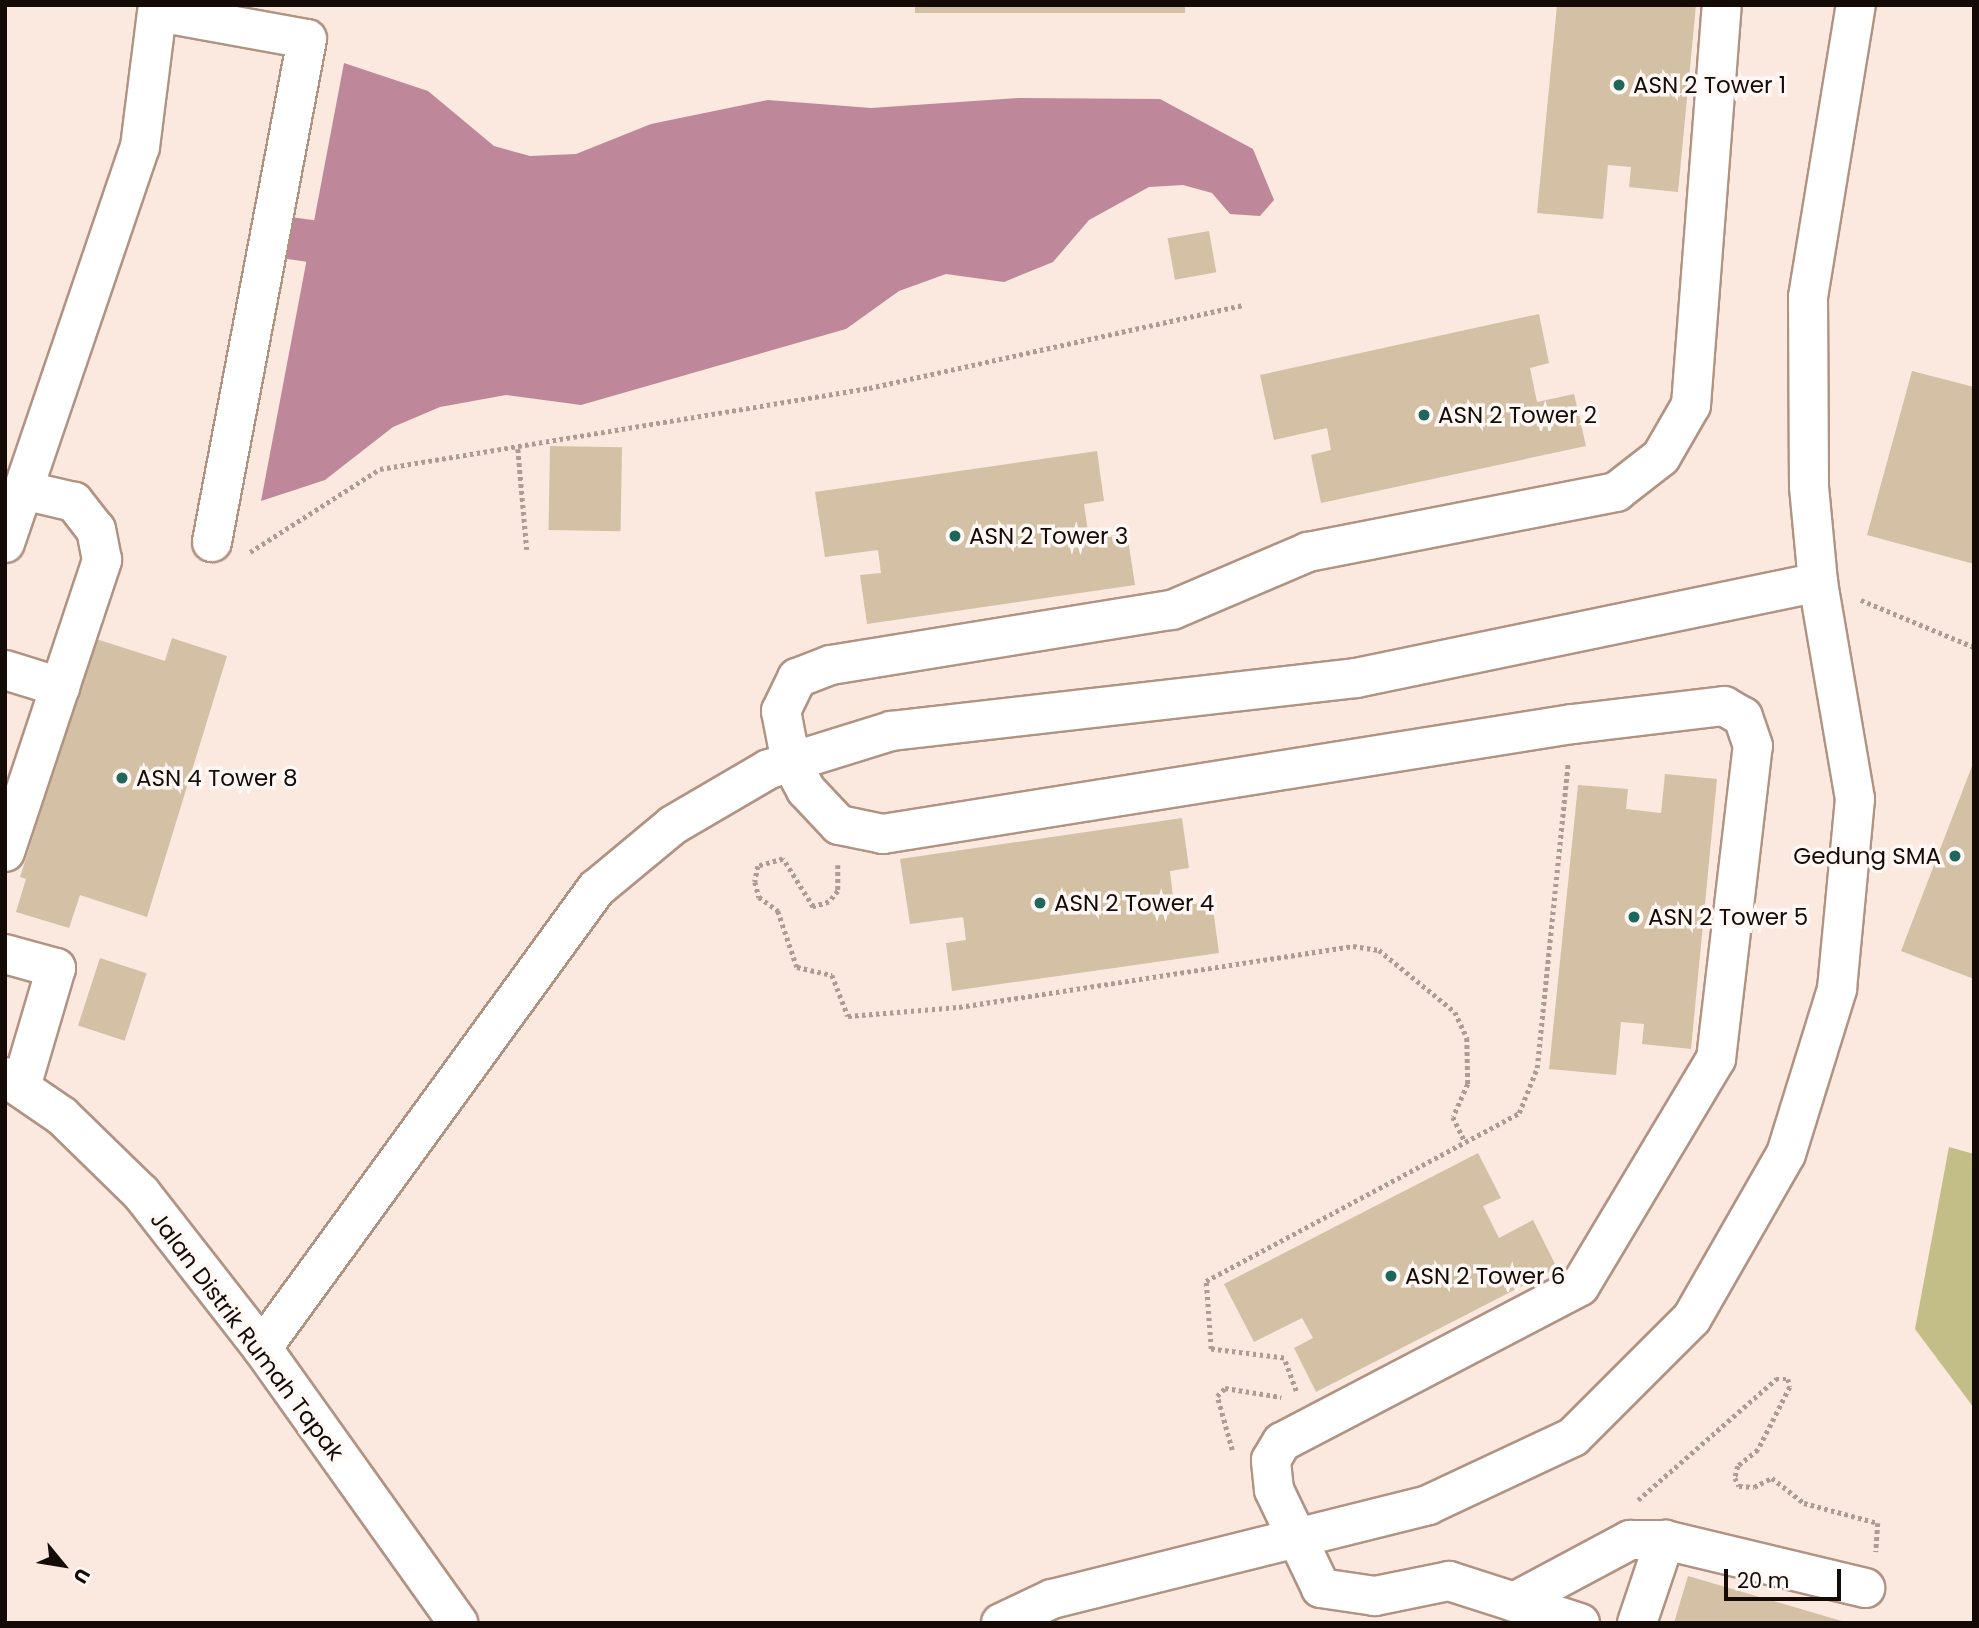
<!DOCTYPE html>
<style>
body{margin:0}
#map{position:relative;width:1979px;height:1628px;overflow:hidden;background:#fbe8de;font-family:Poppins,sans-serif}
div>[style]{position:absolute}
.forest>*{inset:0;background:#c3bd88}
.water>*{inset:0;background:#be889a}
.canal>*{height:42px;margin:-21px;padding:0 21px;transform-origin:21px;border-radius:21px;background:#be889a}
.building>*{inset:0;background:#d3c0a5;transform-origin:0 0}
.path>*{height:4.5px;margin-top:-2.25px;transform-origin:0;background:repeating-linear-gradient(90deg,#ac9c94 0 3.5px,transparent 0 7px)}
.roads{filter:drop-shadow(2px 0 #b19384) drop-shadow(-2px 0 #b19384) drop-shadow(0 2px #b19384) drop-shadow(0 -2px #b19384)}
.minor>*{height:38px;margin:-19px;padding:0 19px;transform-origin:19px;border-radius:19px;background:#fff}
.dots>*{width:19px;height:19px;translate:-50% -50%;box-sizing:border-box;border:4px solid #fff8f5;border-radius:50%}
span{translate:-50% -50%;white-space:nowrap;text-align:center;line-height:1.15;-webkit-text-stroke:7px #fff8f5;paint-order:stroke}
.poi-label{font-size:23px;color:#150b06}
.left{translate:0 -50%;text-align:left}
.right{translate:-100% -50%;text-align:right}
.street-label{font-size:23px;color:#150b06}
.frame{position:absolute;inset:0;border:7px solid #150b06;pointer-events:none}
.north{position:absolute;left:28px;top:1530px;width:70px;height:70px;-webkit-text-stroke:5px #fff8f5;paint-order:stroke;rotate:120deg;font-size:19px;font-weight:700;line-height:28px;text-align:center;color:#150b06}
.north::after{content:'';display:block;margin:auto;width:24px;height:32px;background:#150b06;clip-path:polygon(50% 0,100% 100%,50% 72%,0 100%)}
.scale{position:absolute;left:1724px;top:1569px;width:117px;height:32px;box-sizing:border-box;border:4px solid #150b06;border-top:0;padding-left:9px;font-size:21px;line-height:24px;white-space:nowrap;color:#150b06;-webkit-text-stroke:5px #fff8f5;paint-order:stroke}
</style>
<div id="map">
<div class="forest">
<div style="clip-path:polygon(1949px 1147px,1974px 1154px,1974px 1408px,1915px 1329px)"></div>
</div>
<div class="water">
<div style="clip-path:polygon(344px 63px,428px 91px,494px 146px,530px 156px,576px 154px,651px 124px,768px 100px,871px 108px,1019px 98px,1160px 99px,1253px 149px,1274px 200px,1260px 216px,1230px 214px,1212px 193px,1183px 185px,1149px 187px,1089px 220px,1053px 262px,1004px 282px,946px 274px,899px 291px,846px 329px,581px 405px,506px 395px,440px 407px,393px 427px,325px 480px,261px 501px)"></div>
</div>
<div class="canal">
<div style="left:282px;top:237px;width:28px;rotate:8deg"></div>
</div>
<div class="building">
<div style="left:915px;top:5px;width:270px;height:8px"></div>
<div style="clip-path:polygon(1557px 5px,1696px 5px,1678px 192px,1629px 187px,1631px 167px,1608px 165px,1603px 219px,1537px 213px)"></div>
<div style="left:1209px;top:231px;width:42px;height:42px;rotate:80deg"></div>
<div style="clip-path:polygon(1539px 314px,1549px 363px,1530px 368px,1537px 402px,1574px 394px,1586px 446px,1321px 503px,1311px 455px,1331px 450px,1327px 428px,1274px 440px,1260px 375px)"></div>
<div style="clip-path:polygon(1912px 371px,1974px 387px,1974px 564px,1867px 535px)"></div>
<div style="left:550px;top:446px;width:72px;height:84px;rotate:1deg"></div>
<div style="clip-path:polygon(1097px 451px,1104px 501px,1084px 504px,1089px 539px,1127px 533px,1135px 585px,867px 624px,860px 575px,881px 573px,878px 550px,825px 557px,815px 492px)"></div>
<div style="clip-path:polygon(172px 638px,227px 656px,147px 917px,80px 895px,69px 928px,16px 912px,26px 879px,20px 877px,96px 639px,165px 661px)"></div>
<div style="clip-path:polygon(1974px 761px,1974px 979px,1901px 951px)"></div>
<div style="clip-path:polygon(1665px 774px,1717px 779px,1691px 1049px,1642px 1044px,1644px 1024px,1621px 1022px,1616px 1075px,1549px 1069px,1578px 785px,1628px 789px,1626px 809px,1661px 813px)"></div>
<div style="clip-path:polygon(1182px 818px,1189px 868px,1170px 871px,1174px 906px,1212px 901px,1219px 953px,952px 991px,946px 943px,966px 940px,963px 917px,910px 924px,900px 859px)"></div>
<div style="left:100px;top:958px;width:49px;height:71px;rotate:18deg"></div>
<div style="clip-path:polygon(1478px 1153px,1501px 1198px,1483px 1206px,1499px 1238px,1533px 1220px,1557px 1268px,1316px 1392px,1294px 1348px,1313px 1338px,1302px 1318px,1254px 1342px,1224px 1284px)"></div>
<div style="clip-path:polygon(1688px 1576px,1845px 1622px,1845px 1623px,1674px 1623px)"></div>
</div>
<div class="path">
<div style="left:518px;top:449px;width:101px;rotate:84.9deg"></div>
<div style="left:250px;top:552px;width:154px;rotate:-32.6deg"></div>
<div style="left:380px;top:469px;width:496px;rotate:-9.4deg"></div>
<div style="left:869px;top:388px;width:382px;rotate:-12.5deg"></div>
<div style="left:1861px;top:600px;width:122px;rotate:22.6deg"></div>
<div style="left:838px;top:865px;width:26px;rotate:90deg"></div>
<div style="left:838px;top:891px;width:14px;rotate:129deg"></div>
<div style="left:829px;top:902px;width:17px;rotate:163deg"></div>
<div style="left:813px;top:907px;width:57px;rotate:-122deg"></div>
<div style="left:783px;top:859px;width:26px;rotate:164deg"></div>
<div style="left:758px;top:866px;width:16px;rotate:101deg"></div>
<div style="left:755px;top:882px;width:16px;rotate:75deg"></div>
<div style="left:759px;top:897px;width:24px;rotate:36deg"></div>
<div style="left:778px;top:911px;width:59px;rotate:71.3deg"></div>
<div style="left:797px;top:967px;width:36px;rotate:13deg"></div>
<div style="left:832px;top:975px;width:44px;rotate:68.7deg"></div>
<div style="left:848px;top:1016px;width:111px;rotate:-4.6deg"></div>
<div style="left:959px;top:1007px;width:399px;rotate:-8.8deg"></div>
<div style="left:1353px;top:946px;width:26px;rotate:9deg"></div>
<div style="left:1379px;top:950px;width:98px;rotate:39.2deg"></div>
<div style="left:1455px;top:1012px;width:29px;rotate:65deg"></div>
<div style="left:1467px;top:1038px;width:46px;rotate:88.8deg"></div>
<div style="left:1468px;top:1084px;width:36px;rotate:114deg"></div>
<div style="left:1453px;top:1117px;width:25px;rotate:64deg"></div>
<div style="left:1296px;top:1391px;width:35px;rotate:-110deg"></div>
<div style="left:1284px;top:1358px;width:74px;rotate:-173deg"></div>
<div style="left:1211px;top:1349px;width:68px;rotate:-94.2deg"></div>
<div style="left:1206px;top:1281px;width:355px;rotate:-28.2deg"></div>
<div style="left:1519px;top:1113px;width:48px;rotate:-68.2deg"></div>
<div style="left:1537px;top:1068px;width:307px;rotate:-84.2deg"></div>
<div style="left:1232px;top:1450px;width:56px;rotate:-105.5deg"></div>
<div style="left:1217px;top:1396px;width:11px;rotate:-45deg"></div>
<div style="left:1225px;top:1388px;width:57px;rotate:9.1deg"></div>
<div style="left:1638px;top:1500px;width:184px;rotate:-41.2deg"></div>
<div style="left:1776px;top:1379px;width:12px"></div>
<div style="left:1788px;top:1379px;width:8px;rotate:76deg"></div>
<div style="left:1790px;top:1387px;width:71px;rotate:116.9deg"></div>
<div style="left:1758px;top:1450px;width:26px;rotate:141deg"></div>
<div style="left:1738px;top:1466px;width:12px;rotate:104deg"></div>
<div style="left:1735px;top:1478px;width:9px;rotate:63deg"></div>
<div style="left:1739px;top:1486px;width:15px;rotate:4deg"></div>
<div style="left:1754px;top:1487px;width:20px;rotate:-27deg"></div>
<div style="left:1772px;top:1478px;width:41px;rotate:38deg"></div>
<div style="left:1804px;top:1503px;width:77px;rotate:15.1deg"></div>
<div style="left:1878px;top:1523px;width:29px;rotate:94deg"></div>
</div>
<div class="roads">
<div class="minor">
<div style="left:158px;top:12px;width:151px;rotate:10.3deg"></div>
<div style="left:307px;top:39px;width:512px;rotate:100.7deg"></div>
<div style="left:5px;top:543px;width:418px;rotate:-71.2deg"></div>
<div style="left:140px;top:147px;width:143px;rotate:-82.8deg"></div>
<div style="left:5px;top:670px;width:58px;rotate:17.2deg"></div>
<div style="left:5px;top:852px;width:308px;rotate:-71.6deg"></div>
<div style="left:102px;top:560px;width:31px;rotate:-101deg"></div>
<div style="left:96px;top:530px;width:36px;rotate:-128deg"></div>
<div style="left:74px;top:502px;width:52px;rotate:-166.8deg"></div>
<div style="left:5px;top:954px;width:53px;rotate:15.4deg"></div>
<div style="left:56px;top:968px;width:124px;rotate:106.4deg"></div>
<div style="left:5px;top:1077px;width:69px;rotate:34.4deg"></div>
<div style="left:62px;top:1116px;width:110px;rotate:44.3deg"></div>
<div style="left:141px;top:1193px;width:197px;rotate:52deg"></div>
<div style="left:262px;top:1348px;width:338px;rotate:54.5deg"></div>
<div style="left:262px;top:1348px;width:568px;rotate:-53.96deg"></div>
<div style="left:596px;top:889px;width:100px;rotate:-39.7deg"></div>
<div style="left:673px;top:825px;width:111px;rotate:-30.3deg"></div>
<div style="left:769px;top:769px;width:128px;rotate:-17.3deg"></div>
<div style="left:891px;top:731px;width:468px;rotate:-6.5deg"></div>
<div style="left:1356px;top:678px;width:472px;rotate:-11.7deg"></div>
<div style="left:1514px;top:1602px;width:132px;rotate:-28.1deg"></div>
<div style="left:1630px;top:1540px;width:35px"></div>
<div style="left:1665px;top:1540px;width:206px;rotate:13.5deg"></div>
<div style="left:1001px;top:1623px;width:56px;rotate:-25.2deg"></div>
<div style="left:1052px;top:1599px;width:388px;rotate:-14deg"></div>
<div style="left:1428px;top:1505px;width:160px;rotate:-25.1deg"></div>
<div style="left:1573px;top:1437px;width:168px;rotate:-45deg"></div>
<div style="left:1692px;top:1318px;width:189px;rotate:-60.2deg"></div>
<div style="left:1786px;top:1154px;width:173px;rotate:-72.8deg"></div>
<div style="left:1837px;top:989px;width:191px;rotate:-84.6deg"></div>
<div style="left:1855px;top:799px;width:220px;rotate:-99.7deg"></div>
<div style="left:1818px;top:582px;width:96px;rotate:-95.4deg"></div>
<div style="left:1809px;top:486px;width:189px;rotate:-90.3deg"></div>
<div style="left:1808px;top:297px;width:296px;rotate:-80.7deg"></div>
<div style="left:1580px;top:1623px;width:138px;rotate:-162.2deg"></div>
<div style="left:1449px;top:1581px;width:76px;rotate:168.5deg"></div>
<div style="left:1375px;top:1596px;width:55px;rotate:-171.6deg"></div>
<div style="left:1321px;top:1588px;width:109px;rotate:-115.6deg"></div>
<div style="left:1274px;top:1490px;width:30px;rotate:-96deg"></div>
<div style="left:1271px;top:1460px;width:21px;rotate:-59deg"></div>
<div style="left:1282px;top:1442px;width:336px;rotate:-27.6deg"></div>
<div style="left:1580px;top:1286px;width:265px;rotate:-59.1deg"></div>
<div style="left:1716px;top:1059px;width:315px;rotate:-83.3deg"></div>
<div style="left:1753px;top:746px;width:31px;rotate:-109deg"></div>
<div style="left:1743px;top:717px;width:22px;rotate:-150deg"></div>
<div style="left:1724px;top:706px;width:153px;rotate:173.2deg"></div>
<div style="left:1572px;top:724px;width:698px;rotate:170.93deg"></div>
<div style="left:883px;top:834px;width:45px;rotate:-168.4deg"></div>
<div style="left:839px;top:825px;width:48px;rotate:-133.3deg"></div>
<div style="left:806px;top:790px;width:32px;rotate:-118deg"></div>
<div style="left:791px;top:762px;width:52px;rotate:-101.1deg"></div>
<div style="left:781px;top:711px;width:37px;rotate:-64deg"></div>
<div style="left:797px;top:678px;width:36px;rotate:-21deg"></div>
<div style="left:831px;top:665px;width:345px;rotate:-9.2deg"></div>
<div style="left:1172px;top:610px;width:148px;rotate:-23.1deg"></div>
<div style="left:1308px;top:552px;width:314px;rotate:-11deg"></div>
<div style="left:1616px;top:492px;width:57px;rotate:-37.9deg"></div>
<div style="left:1661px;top:457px;width:60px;rotate:-60deg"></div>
<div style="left:1691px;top:405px;width:401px;rotate:-85.6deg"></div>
<div style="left:1637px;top:1623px;width:88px;rotate:-71.4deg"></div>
</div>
</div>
<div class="dots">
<div style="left:1619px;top:85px;background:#1f665b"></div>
<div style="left:1424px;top:415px;background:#1f665b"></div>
<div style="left:955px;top:536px;background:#1f665b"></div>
<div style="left:122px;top:778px;background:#1f665b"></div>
<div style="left:1955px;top:856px;background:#1f665b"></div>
<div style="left:1040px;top:903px;background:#1f665b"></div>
<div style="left:1634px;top:917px;background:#1f665b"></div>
<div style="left:1391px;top:1276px;background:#1f665b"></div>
</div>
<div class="poi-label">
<span class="left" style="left:1633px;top:85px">ASN 2 Tower 1</span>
<span class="left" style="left:1438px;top:415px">ASN 2 Tower 2</span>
<span class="left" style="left:969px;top:536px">ASN 2 Tower 3</span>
<span class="left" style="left:136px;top:778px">ASN 4 Tower 8</span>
<span class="right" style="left:1941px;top:856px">Gedung SMA</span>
<span class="left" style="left:1054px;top:903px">ASN 2 Tower 4</span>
<span class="left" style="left:1648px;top:917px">ASN 2 Tower 5</span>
<span class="left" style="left:1405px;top:1276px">ASN 2 Tower 6</span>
</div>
<div class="street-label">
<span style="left:247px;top:1336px;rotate:53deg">Jalan Distrik Rumah Tapak</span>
</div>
<div class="frame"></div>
<div class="north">U</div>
<div class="scale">20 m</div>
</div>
